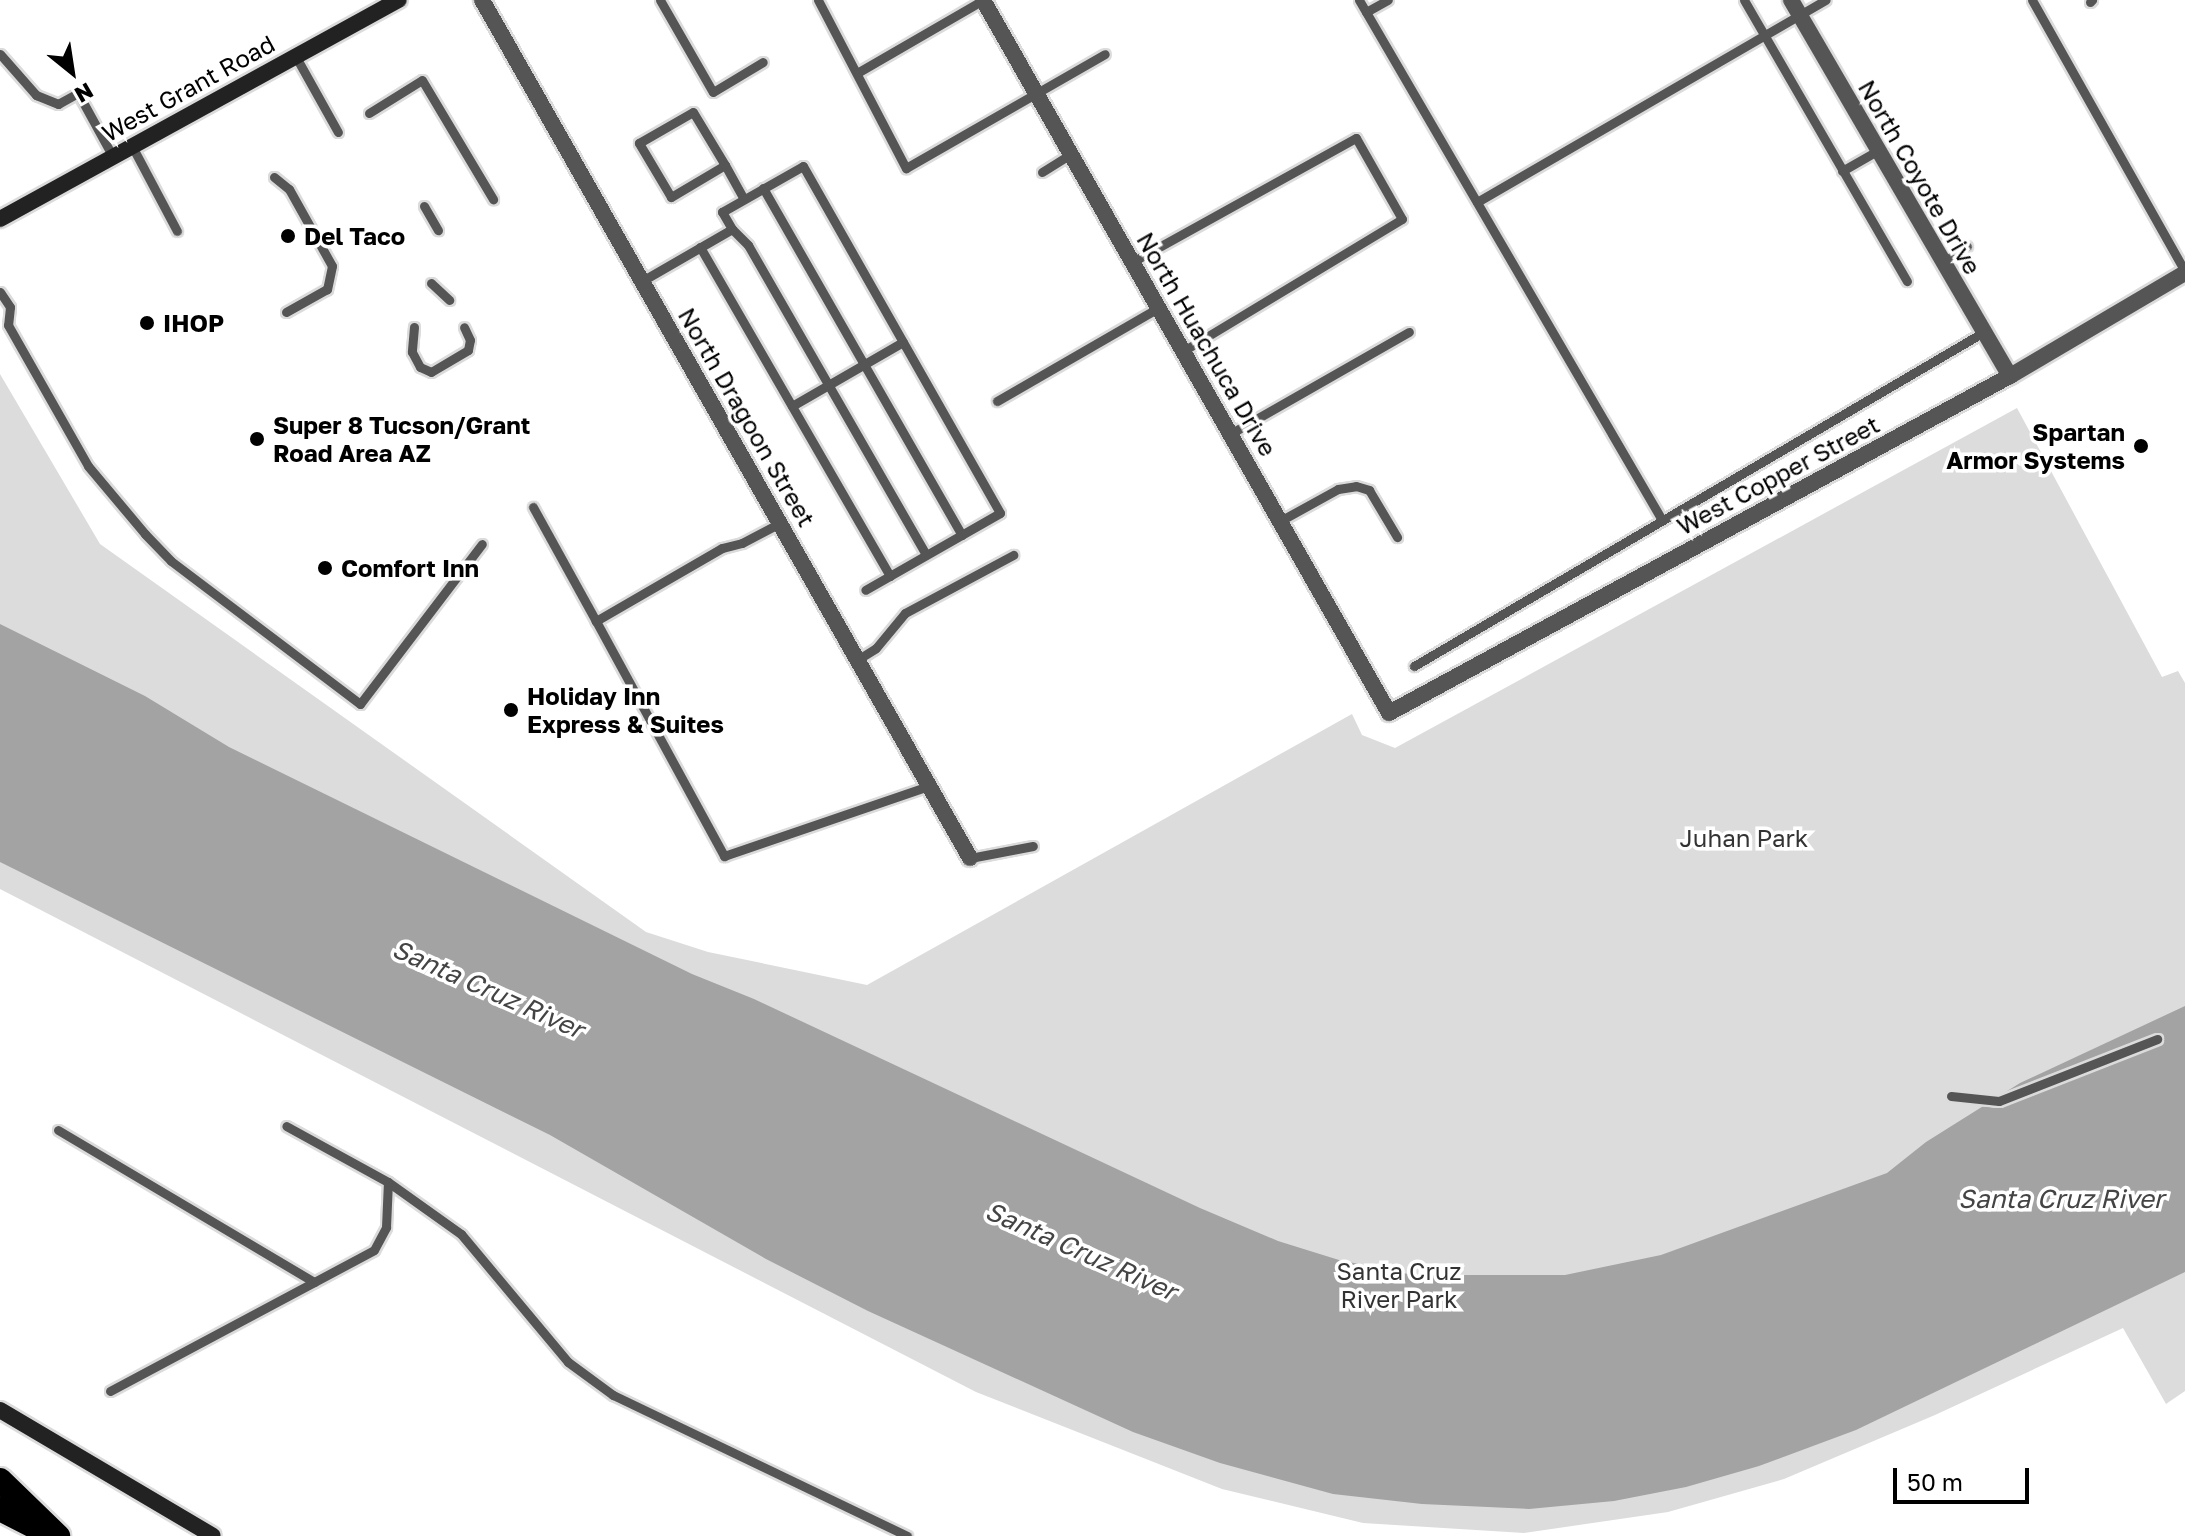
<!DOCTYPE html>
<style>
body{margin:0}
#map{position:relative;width:2185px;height:1536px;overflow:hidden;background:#fff;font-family:"Golos Text",sans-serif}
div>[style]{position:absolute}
.green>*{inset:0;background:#dcdcdc}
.water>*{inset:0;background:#a3a3a3}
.roads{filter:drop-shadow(2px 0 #dbdbdb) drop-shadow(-2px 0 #dbdbdb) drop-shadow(0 2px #dbdbdb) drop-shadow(0 -2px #dbdbdb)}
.service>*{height:9px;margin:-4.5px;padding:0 4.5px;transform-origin:4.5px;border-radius:4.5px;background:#555}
.minor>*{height:16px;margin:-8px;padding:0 8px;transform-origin:8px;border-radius:8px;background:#555}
.secondary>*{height:16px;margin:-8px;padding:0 8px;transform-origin:8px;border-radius:8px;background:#222}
.motorway>*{height:24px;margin:-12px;padding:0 12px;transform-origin:12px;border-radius:12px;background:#000}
.dots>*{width:22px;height:22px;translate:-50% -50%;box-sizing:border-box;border:4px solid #fff;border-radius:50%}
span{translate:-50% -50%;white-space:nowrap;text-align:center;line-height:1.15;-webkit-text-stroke:7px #fff;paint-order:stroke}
.street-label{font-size:24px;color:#000}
.poi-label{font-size:24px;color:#000;font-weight:700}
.left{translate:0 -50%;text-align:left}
.right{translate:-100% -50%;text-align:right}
.park-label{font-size:24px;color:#333}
.water-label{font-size:26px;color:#444;font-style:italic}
.north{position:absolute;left:32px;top:32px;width:80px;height:80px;-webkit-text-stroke:6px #fff;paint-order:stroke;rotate:150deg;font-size:22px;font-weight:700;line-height:32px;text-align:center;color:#000}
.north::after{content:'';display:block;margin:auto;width:28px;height:36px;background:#000;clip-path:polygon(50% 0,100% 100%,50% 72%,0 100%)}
.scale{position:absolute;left:1893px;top:1468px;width:136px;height:36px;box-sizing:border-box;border:4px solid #000;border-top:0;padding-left:10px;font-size:24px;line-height:28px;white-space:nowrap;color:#000;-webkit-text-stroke:6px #fff;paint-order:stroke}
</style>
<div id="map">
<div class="green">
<div style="clip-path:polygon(0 374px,100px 544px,646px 932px,708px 952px,867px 985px,1352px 714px,1362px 735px,1395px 748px,2017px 408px,2162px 677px,2178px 671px,2185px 683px,2185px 1391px,2166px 1404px,2123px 1328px,1935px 1415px,1784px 1479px,1668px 1512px,1524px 1533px,1363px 1523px,1222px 1489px,976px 1392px,0 889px)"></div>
</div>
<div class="water">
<div style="clip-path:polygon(0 624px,145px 696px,229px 747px,692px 974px,754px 999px,1200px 1208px,1278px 1241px,1339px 1260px,1413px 1275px,1565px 1275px,1661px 1255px,1887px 1173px,1926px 1142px,2020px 1083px,2185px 1006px,2185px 1272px,1856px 1430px,1759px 1466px,1686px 1487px,1614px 1501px,1529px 1509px,1422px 1504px,1333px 1494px,1220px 1463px,1133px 1432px,868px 1311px,766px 1259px,550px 1135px,0 862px)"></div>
</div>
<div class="roads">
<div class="service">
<div style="left:660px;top:0;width:106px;rotate:60.1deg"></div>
<div style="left:713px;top:92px;width:58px;rotate:-31deg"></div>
<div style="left:818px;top:0;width:190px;rotate:62.4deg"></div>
<div style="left:906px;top:168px;width:229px;rotate:-29.8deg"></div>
<div style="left:1359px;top:0;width:602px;rotate:59.77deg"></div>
<div style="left:1744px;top:0;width:325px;rotate:59.9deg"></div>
<div style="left:2032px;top:0;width:312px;rotate:60.6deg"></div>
<div style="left:2090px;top:2px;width:3px;rotate:-45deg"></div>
<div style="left:1366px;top:12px;width:25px;rotate:-29deg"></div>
<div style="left:0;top:54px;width:55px;rotate:48.7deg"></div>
<div style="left:36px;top:95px;width:24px;rotate:22deg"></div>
<div style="left:58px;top:104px;width:23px;rotate:-29deg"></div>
<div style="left:78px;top:93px;width:73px;rotate:61.3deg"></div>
<div style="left:296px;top:57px;width:86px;rotate:60.8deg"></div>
<div style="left:857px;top:73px;width:146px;rotate:-30.1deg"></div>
<div style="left:369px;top:113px;width:62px;rotate:-31.9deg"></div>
<div style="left:422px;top:80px;width:139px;rotate:59.2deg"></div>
<div style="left:132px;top:146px;width:96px;rotate:62.1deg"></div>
<div style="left:725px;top:165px;width:63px;rotate:149.3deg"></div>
<div style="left:671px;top:197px;width:63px;rotate:-120.7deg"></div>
<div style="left:639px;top:143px;width:62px;rotate:-29.9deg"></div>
<div style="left:693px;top:112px;width:62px;rotate:58.9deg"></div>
<div style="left:725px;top:165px;width:39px;rotate:61deg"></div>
<div style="left:1842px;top:171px;width:40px;rotate:-29.7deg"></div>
<div style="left:1042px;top:172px;width:34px;rotate:-32deg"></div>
<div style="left:274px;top:177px;width:19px;rotate:39deg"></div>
<div style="left:289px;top:189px;width:88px;rotate:60.8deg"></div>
<div style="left:332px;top:266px;width:24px;rotate:102deg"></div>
<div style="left:327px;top:289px;width:47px;rotate:150.7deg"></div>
<div style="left:763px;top:188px;width:400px;rotate:60.2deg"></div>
<div style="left:1477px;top:202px;width:403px;rotate:-30.1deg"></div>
<div style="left:424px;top:206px;width:28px;rotate:60deg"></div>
<div style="left:732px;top:229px;width:23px;rotate:45deg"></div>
<div style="left:748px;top:245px;width:357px;rotate:60.1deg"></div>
<div style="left:700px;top:247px;width:380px;rotate:60deg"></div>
<div style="left:1132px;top:262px;width:256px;rotate:-29deg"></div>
<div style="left:1356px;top:138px;width:93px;rotate:60.4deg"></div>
<div style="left:1402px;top:219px;width:256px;rotate:148.9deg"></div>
<div style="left:1942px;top:263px;width:30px;rotate:-34deg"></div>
<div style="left:642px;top:281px;width:104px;rotate:-30deg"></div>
<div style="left:732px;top:229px;width:20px;rotate:-120deg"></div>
<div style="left:722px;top:212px;width:93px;rotate:-29.6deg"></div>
<div style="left:803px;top:166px;width:399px;rotate:60.4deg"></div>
<div style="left:1000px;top:513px;width:155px;rotate:150.3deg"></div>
<div style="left:431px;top:283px;width:25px;rotate:43deg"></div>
<div style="left:0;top:292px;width:18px;rotate:56deg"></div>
<div style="left:10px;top:307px;width:18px;rotate:96deg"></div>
<div style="left:8px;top:325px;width:162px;rotate:60.4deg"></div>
<div style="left:88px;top:466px;width:89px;rotate:50deg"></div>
<div style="left:145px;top:534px;width:37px;rotate:46deg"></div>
<div style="left:171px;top:561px;width:237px;rotate:37.1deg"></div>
<div style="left:360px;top:704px;width:201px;rotate:-52.7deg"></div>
<div style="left:414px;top:327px;width:25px;rotate:95deg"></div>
<div style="left:412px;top:352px;width:17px;rotate:62deg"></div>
<div style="left:420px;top:367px;width:12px;rotate:24deg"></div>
<div style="left:431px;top:372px;width:43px;rotate:-30.7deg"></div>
<div style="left:468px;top:350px;width:10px;rotate:-79deg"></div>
<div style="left:470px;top:340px;width:14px;rotate:-115deg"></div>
<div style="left:997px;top:401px;width:186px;rotate:-30deg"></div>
<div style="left:792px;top:406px;width:128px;rotate:-30deg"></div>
<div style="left:1230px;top:434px;width:206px;rotate:-29.7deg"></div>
<div style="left:533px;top:507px;width:130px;rotate:61.1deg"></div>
<div style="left:1280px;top:521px;width:66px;rotate:-28.9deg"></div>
<div style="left:1338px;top:489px;width:18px;rotate:-9deg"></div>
<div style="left:1356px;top:486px;width:14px;rotate:17deg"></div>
<div style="left:1369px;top:490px;width:55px;rotate:59.2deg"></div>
<div style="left:780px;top:523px;width:43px;rotate:152.2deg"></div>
<div style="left:742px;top:543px;width:21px;rotate:166deg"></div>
<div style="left:722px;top:548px;width:146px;rotate:149.9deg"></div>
<div style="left:596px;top:621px;width:268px;rotate:61.4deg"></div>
<div style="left:724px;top:856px;width:217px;rotate:-18.9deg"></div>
<div style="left:857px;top:660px;width:22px;rotate:-32deg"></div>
<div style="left:876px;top:648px;width:45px;rotate:-50.4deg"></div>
<div style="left:905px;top:613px;width:123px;rotate:-28.2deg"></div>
<div style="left:1414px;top:666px;width:658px;rotate:-30.38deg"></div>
<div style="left:970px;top:858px;width:64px;rotate:-10.8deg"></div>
<div style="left:1951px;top:1096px;width:48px;rotate:5.9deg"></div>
<div style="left:1999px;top:1101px;width:170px;rotate:-21.4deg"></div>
<div style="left:58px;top:1130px;width:298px;rotate:30.7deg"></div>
<div style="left:388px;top:1182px;width:90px;rotate:35.5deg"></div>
<div style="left:461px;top:1234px;width:167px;rotate:50.1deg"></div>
<div style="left:568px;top:1362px;width:56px;rotate:36.3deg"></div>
<div style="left:613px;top:1395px;width:326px;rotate:25.6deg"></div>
<div style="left:110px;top:1391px;width:299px;rotate:-28.1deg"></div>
<div style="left:374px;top:1250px;width:26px;rotate:-62deg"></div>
<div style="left:386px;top:1227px;width:45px;rotate:-87.5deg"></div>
<div style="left:388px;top:1182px;width:116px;rotate:-151.2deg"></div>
</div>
<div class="minor">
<div style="left:482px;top:0;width:987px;rotate:60.37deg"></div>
<div style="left:983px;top:0;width:820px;rotate:60.34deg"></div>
<div style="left:1389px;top:713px;width:707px;rotate:-28.49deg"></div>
<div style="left:2010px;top:376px;width:203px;rotate:-30.5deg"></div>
<div style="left:1791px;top:0;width:435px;rotate:59.8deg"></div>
</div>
<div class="secondary">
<div style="left:0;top:219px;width:455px;rotate:-28.8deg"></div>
<div style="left:0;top:1410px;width:247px;rotate:30.6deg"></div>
</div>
<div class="motorway">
<div style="left:0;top:1480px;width:81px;rotate:44deg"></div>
<div style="left:0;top:1509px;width:44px;rotate:27.1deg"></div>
</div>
</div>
<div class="dots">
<div style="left:288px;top:236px;background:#000"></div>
<div style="left:147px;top:323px;background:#000"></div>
<div style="left:257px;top:439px;background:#000"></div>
<div style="left:2141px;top:446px;background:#000"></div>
<div style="left:325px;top:568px;background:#000"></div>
<div style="left:511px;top:710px;background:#000"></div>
</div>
<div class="street-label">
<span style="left:188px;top:88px;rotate:-29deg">West Grant Road</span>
<span style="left:1920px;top:177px;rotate:60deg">North Coyote Drive</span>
<span style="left:1207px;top:344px;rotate:60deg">North Huachuca Drive</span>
<span style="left:747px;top:417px;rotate:60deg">North Dragoon Street</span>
<span style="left:1778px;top:475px;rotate:-28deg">West Copper Street</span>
</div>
<div class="poi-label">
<span class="left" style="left:304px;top:236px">Del Taco</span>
<span class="left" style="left:163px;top:323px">IHOP</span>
<span class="left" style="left:273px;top:439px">Super 8 Tucson/Grant<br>Road Area AZ</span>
<span class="right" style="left:2125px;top:446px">Spartan<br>Armor Systems</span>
<span class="left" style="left:341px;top:568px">Comfort Inn</span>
<span class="left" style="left:527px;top:710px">Holiday Inn<br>Express &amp; Suites</span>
</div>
<div class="park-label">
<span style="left:1744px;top:838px">Juhan Park</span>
<span style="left:1399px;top:1285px">Santa Cruz<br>River Park</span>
</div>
<div class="water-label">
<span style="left:488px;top:989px;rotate:24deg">Santa Cruz River</span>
<span style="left:2061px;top:1199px">Santa Cruz River</span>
<span style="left:1081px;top:1251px;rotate:24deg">Santa Cruz River</span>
</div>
<div class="north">N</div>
<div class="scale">50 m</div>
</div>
